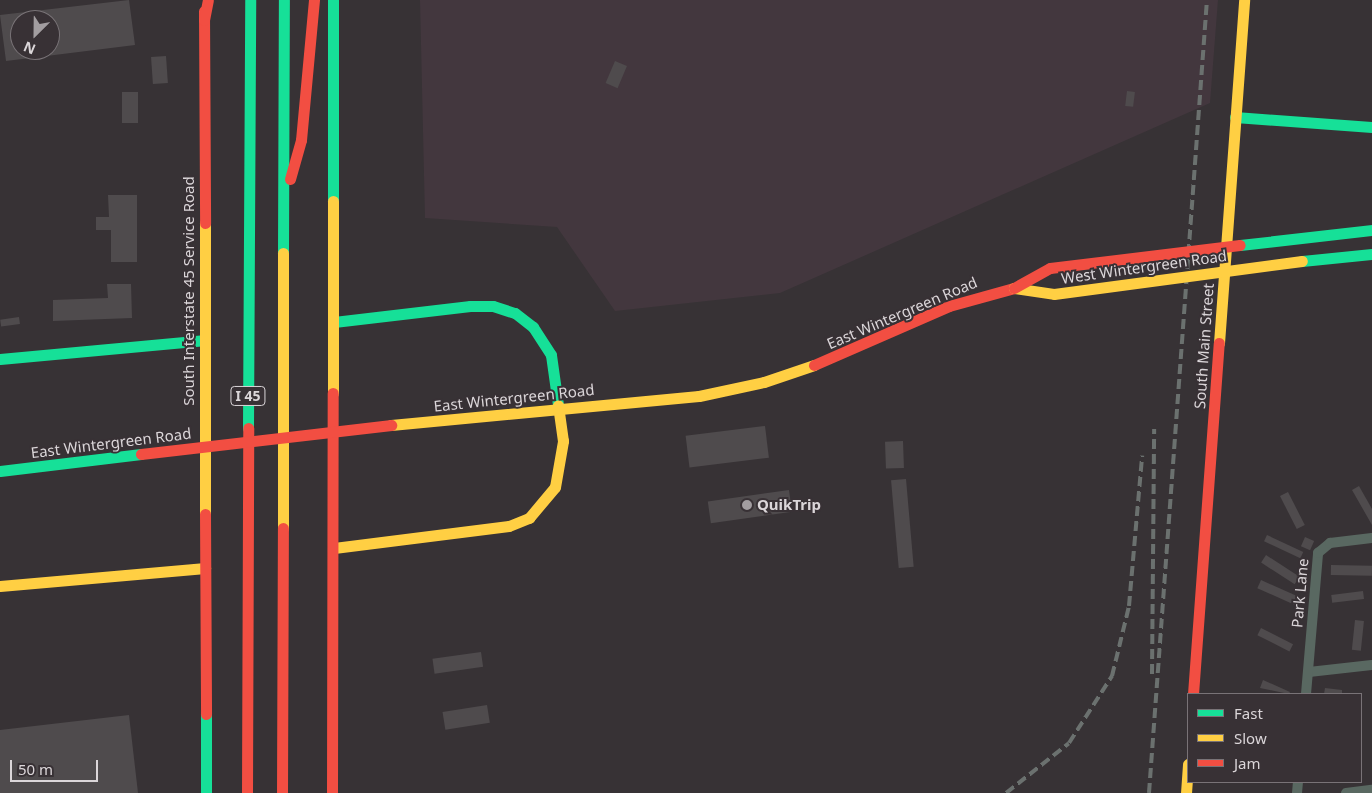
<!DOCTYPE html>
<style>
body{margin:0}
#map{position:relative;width:1372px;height:793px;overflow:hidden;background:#373235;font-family:"Noto Sans",sans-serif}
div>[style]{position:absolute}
.built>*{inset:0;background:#43373e}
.building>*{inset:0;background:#4f4b4d;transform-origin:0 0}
.street>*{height:10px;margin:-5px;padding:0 5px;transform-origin:5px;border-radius:5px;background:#596861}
.fast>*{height:11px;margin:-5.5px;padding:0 5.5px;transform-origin:5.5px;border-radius:5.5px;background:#16e098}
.slow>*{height:11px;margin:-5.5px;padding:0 5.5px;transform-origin:5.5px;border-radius:5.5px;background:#ffcf43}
.jam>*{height:11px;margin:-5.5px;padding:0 5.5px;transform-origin:5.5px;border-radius:5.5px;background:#f24e42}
.rail>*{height:4px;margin-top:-2px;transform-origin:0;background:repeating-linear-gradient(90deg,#6b716f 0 10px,transparent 0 15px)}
.slow-bridge>*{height:11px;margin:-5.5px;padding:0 5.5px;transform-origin:5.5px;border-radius:5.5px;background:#ffcf43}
.jam-bridge>*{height:11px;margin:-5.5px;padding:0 5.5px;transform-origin:5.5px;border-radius:5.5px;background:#f24e42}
.dots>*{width:14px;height:14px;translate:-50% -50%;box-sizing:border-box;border:2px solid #383135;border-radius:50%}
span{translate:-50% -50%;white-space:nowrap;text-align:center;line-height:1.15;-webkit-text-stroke:4px #383135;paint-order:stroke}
.shield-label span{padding:1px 4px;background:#383135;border:1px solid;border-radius:4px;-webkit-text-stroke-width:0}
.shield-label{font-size:14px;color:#dbd6d9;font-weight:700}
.street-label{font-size:15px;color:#dbd6d9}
.poi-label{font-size:15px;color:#dbd6d9;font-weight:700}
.left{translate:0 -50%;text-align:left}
.legend{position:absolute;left:1187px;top:693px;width:175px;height:90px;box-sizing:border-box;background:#383135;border:1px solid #797377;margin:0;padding:6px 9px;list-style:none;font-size:15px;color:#dbd6d9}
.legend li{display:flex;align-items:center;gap:10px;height:25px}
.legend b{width:25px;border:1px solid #797377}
.north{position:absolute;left:10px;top:10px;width:50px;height:50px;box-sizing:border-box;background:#383135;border:1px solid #797377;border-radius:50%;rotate:203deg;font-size:14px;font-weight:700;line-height:20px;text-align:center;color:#dbd6d9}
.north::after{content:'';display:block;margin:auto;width:18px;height:22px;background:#a29da0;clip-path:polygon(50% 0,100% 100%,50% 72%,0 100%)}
.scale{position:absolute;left:10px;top:760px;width:88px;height:22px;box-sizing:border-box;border:2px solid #dbd6d9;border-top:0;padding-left:6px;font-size:15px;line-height:18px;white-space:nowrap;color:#dbd6d9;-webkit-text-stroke:4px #383135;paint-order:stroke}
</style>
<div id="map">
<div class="built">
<div style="clip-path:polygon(420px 0,1218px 0,1210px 103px,780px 293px,615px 311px,557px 227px,425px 218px)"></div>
</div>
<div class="building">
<div style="clip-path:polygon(evenodd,129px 0,135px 45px,6px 61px,0 15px,129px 0,20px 20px,50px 20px,50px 50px,20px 50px,20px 20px)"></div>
<div style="left:166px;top:56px;width:27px;height:15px;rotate:86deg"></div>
<div style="left:615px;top:61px;width:13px;height:24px;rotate:23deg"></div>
<div style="left:1127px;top:91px;width:8px;height:15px;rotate:7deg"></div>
<div style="left:122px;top:92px;width:16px;height:31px"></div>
<div style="clip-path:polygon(108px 195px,137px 195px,137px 262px,111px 262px,111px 230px,96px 230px,96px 217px,109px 217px)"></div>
<div style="clip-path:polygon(107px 284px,131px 284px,132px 318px,53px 321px,53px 300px,108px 298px)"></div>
<div style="left:19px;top:317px;width:7px;height:19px;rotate:82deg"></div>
<div style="left:765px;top:426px;width:32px;height:80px;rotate:83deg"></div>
<div style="left:903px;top:441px;width:27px;height:18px;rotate:88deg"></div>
<div style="left:906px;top:479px;width:88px;height:15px;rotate:85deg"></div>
<div style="clip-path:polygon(1359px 486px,1372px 509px,1372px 525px,1352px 490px)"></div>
<div style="left:789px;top:490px;width:22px;height:82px;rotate:82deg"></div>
<div style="left:1288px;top:492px;width:37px;height:9px;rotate:63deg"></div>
<div style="left:1267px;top:535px;width:40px;height:7px;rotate:25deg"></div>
<div style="left:1305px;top:537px;width:10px;height:10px;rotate:24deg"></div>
<div style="left:1266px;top:555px;width:40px;height:9px;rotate:33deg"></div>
<div style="left:1331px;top:565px;width:41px;height:10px;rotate:1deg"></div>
<div style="left:1261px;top:580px;width:43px;height:9px;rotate:24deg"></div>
<div style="left:1363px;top:591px;width:8px;height:32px;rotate:83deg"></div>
<div style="left:1355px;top:620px;width:9px;height:30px;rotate:6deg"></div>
<div style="left:1261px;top:628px;width:36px;height:8px;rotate:27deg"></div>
<div style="left:481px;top:652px;width:15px;height:49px;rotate:82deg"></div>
<div style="clip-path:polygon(1263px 680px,1290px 692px,1289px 694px,1260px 688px)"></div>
<div style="clip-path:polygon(1325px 688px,1342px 690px,1342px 694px,1324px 694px)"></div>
<div style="left:487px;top:705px;width:18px;height:45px;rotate:81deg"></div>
<div style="clip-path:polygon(129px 715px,138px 793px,0 793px,0 730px)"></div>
</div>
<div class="street">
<div style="left:1309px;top:672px;width:63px;rotate:-6.3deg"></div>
<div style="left:1306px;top:694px;width:142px;rotate:-85.1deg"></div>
<div style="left:1318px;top:553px;width:16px;rotate:-40deg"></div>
<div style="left:1330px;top:543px;width:42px;rotate:-6.8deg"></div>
<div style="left:1297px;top:793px;width:11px;rotate:-85deg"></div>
<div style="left:1346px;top:793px;width:26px;rotate:-7deg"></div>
</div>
<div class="fast">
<div style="left:1235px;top:117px;width:137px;rotate:4.2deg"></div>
<div style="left:333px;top:201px;width:201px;rotate:-90deg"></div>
<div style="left:1240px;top:245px;width:133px;rotate:-6.5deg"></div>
<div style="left:283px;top:253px;width:253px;rotate:-89.8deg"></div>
<div style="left:1302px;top:261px;width:70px;rotate:-5.7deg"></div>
<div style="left:334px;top:322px;width:137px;rotate:-6.7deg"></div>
<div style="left:470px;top:306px;width:23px"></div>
<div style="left:493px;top:306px;width:23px;rotate:18deg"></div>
<div style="left:515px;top:313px;width:23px;rotate:38deg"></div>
<div style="left:533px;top:327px;width:33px;rotate:57deg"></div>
<div style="left:551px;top:355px;width:50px;rotate:82deg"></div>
<div style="left:0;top:359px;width:204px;rotate:-5.3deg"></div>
<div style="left:248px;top:428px;width:428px;rotate:-89.7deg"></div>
<div style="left:0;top:471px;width:142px;rotate:-6.9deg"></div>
<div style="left:206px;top:714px;width:79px;rotate:90deg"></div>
</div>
<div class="slow">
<div style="left:205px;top:223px;width:291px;rotate:90deg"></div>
<div style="left:1219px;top:343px;width:344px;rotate:-85.8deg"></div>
<div style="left:333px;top:393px;width:192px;rotate:-90deg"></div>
<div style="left:391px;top:425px;width:309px;rotate:-5.4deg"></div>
<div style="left:699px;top:396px;width:66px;rotate:-12.2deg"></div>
<div style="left:764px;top:382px;width:53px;rotate:-18.8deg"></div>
<div style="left:283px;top:528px;width:275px;rotate:-90deg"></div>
<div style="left:334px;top:548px;width:176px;rotate:-7.2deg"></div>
<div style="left:509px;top:526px;width:22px;rotate:-22deg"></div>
<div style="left:529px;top:518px;width:40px;rotate:-50deg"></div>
<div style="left:555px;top:487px;width:47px;rotate:-80.1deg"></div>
<div style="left:563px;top:441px;width:36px;rotate:-98deg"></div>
<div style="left:0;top:586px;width:206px;rotate:-5deg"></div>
<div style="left:1186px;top:793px;width:29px;rotate:-86deg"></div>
</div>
<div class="jam">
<div style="left:204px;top:11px;width:212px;rotate:89.7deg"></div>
<div style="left:204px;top:20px;width:20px;rotate:-79deg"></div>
<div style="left:290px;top:179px;width:41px;rotate:-74.2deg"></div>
<div style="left:301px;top:140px;width:141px;rotate:-84.7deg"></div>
<div style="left:814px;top:365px;width:147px;rotate:-23.6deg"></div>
<div style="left:949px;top:306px;width:67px;rotate:-15.5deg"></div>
<div style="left:205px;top:514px;width:200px;rotate:89.7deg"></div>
<div style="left:1193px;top:694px;width:352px;rotate:-85.8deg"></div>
<div style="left:247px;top:793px;width:365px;rotate:-89.8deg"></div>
<div style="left:282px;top:793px;width:265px;rotate:-89.8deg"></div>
<div style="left:332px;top:793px;width:400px;rotate:-89.9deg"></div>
</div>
<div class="rail">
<div style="left:1152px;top:674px;width:245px;rotate:-89.5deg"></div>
<div style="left:1006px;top:793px;width:80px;rotate:-38.4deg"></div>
<div style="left:1069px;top:743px;width:80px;rotate:-57.3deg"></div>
<div style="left:1112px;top:676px;width:72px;rotate:-76.3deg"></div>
<div style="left:1129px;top:606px;width:151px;rotate:-85deg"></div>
<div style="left:1149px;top:793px;width:795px;rotate:-85.82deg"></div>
</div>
<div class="slow-bridge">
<div style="left:1014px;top:288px;width:40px;rotate:8.5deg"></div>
<div style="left:1054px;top:294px;width:250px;rotate:-7.6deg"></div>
</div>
<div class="jam-bridge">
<div style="left:1014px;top:288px;width:41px;rotate:-29.1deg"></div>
<div style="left:1050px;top:268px;width:191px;rotate:-6.9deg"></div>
<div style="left:141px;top:454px;width:252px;rotate:-6.6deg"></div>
</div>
<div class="dots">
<div style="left:747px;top:505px;background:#a29da0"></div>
</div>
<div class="shield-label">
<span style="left:248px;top:396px">I 45</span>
</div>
<div class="street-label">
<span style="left:1144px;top:267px;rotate:-8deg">West Wintergreen Road</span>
<span style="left:189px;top:291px;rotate:-90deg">South Interstate 45 Service Road</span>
<span style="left:902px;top:313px;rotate:-23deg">East Wintergreen Road</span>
<span style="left:1204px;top:346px;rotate:-86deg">South Main Street</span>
<span style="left:514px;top:398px;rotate:-6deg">East Wintergreen Road</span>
<span style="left:111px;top:443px;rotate:-7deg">East Wintergreen Road</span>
<span style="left:1300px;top:593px;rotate:-85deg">Park Lane</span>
</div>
<div class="poi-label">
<span class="left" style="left:757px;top:505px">QuikTrip</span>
</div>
<ul class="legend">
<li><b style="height:6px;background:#16e098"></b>Fast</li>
<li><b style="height:6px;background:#ffcf43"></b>Slow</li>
<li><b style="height:6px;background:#f24e42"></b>Jam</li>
</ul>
<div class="north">N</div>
<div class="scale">50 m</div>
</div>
